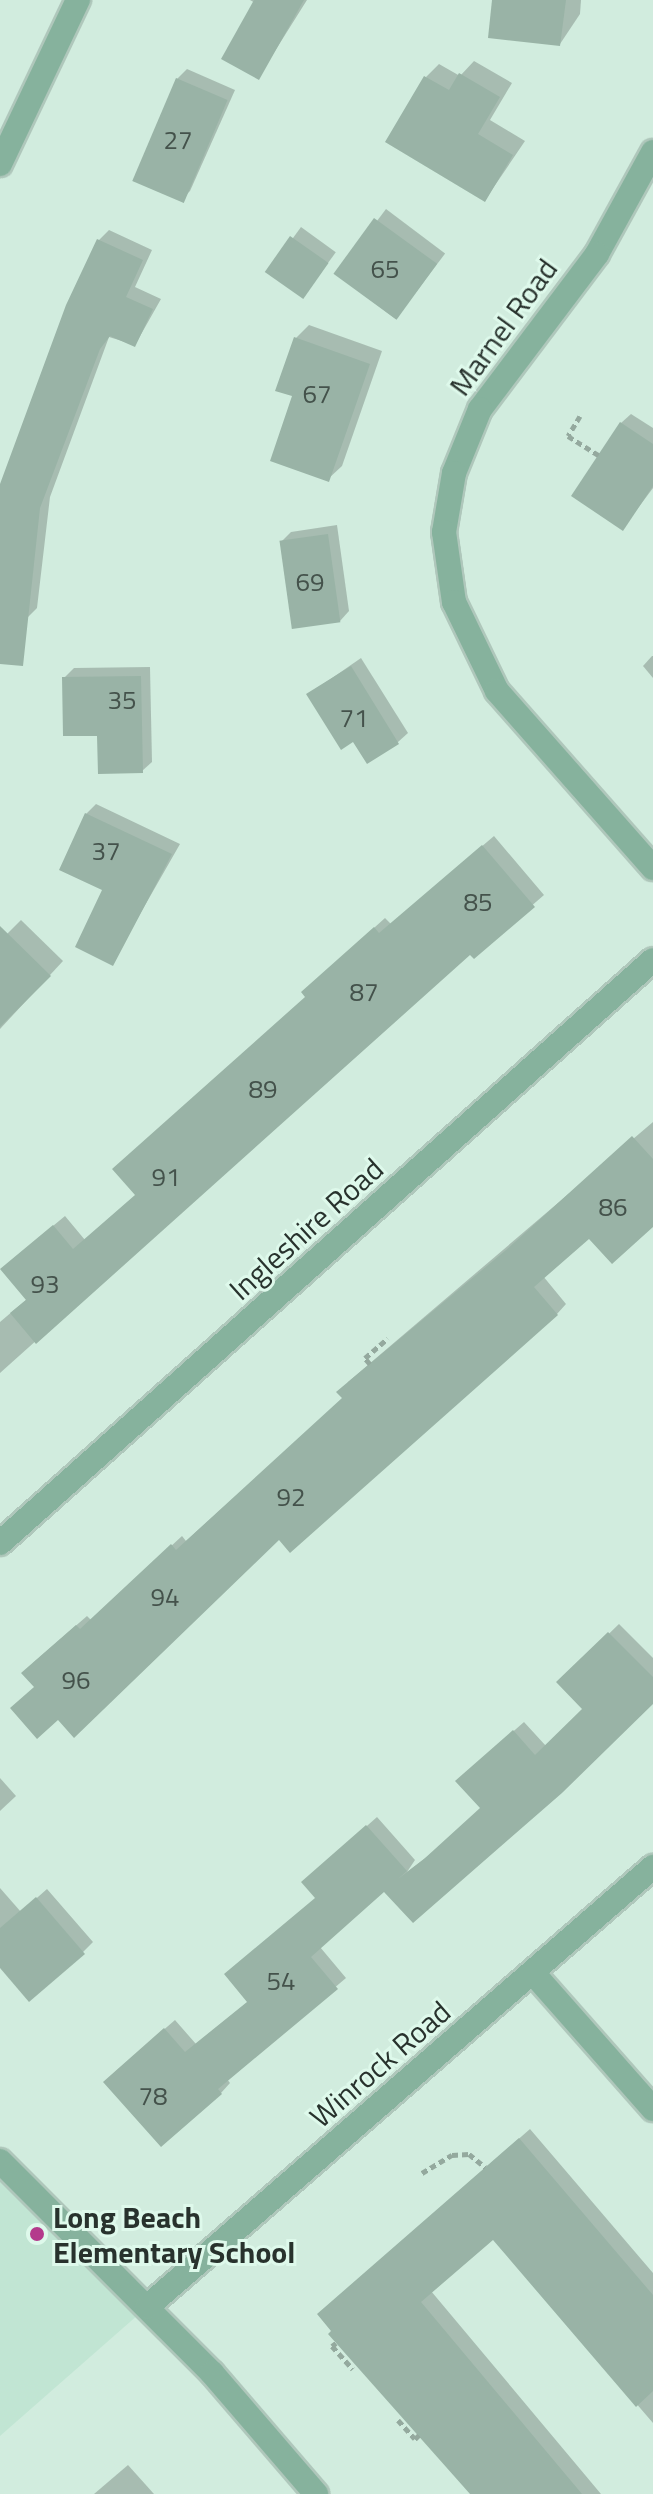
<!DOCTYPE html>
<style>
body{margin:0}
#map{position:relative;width:653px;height:2494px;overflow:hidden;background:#d1ecde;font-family:"Titillium Web",sans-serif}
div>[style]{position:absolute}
.built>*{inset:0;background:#c1e5d3}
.shadow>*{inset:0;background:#0003;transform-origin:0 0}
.building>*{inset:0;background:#99b3a6;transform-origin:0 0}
.path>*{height:5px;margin-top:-2.5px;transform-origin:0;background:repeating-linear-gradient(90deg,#94a99e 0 6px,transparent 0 10px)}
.roads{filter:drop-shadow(2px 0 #afc7bb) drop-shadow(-2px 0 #afc7bb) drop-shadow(0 2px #afc7bb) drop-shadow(0 -2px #afc7bb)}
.minor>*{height:24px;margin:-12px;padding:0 12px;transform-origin:12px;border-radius:12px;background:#86b29d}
.dots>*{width:22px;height:22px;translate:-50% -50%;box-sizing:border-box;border:4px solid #def9eb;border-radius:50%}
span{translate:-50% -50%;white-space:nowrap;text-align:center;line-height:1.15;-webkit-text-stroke:6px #def9eb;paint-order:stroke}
.number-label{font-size:26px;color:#44524b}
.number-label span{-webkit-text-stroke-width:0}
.street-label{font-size:30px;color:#28322d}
.poi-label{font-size:30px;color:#28322d;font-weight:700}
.left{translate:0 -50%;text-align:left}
</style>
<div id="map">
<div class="built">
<div style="clip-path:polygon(0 2161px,147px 2307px,0 2436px)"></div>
</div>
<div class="shadow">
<div style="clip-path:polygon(250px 0,307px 0,258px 78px,255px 3px)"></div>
<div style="clip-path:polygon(494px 0,581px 0,580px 14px,560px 44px)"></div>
<div style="clip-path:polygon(474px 61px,512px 83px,490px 120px,525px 141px,485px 200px,426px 77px,439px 64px,460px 76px)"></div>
<div style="clip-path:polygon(187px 69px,235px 90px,190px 191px,180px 201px,177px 79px)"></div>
<div style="left:386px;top:209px;width:74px;height:82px;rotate:37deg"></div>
<div style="left:301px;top:227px;width:43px;height:56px;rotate:36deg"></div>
<div style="clip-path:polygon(109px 230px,152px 250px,135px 287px,161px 299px,135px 345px,109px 337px,50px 497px,37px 608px,27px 618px,0 615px,0 489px,99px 240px)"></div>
<div style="clip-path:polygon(309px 325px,382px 351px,342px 466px,328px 479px,296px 338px)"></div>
<div style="clip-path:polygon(631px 414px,653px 428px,653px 488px,623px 528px,621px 423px)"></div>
<div style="clip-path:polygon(337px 525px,349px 611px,340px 621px,281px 542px,291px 532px)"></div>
<div style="clip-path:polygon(652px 656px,653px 656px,653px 678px,643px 666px)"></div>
<div style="clip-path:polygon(361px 658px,408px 733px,398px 742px,354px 739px,309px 694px)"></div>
<div style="clip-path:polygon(150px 667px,152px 762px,142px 771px,98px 734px,64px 678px,74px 668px)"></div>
<div style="clip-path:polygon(96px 804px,180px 844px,112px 963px,105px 889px,86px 814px)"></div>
<div style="clip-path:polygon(494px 836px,544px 895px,474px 956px,470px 952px,0 1373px,0 1322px,27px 1299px,13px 1259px,65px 1216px,85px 1240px,137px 1194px,308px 997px,314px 982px,385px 918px,391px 924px)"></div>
<div style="clip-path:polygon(21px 920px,63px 961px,0 1029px,0 941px)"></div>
<div style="clip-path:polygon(653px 1122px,653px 1225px,590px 1236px,543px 1276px,566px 1304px,557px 1314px,279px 1537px,74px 1735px,36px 1686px,33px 1663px,87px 1616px,91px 1620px,182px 1536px,186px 1541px,344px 1398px,348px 1382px)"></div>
<div style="clip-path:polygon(619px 1624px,653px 1658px,653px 1701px,385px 1889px,320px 1947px,346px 1978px,227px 2079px,230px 2083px,221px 2093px,115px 2072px,175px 2020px,196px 2044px,249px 2001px,317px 1897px,314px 1873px,377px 1817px,415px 1860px,407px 1872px,437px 1849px,483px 1808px,468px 1771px,524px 1722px,546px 1746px,585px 1709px,559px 1682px)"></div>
<div style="clip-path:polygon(0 1778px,16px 1796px,0 1811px)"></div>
<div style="clip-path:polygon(0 1888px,21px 1912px,47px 1889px,93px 1942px,83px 1952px,0 1965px)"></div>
<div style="clip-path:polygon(530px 2129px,653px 2273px,653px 2423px,493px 2237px,431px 2291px,601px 2494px,473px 2494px,334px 2330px,330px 2304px)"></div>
<div style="clip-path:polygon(128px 2465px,154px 2494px,94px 2494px)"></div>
</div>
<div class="building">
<div style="clip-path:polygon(254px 0,304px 0,259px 80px,221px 59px)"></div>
<div style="clip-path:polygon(492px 0,566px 0,560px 46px,488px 38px)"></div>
<div style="clip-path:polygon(459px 73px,500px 97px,478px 134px,513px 155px,485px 202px,385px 142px,424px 76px,449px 90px)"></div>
<div style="left:176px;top:78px;width:56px;height:112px;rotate:23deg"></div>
<div style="left:374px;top:218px;width:78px;height:69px;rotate:36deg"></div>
<div style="left:290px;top:236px;width:47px;height:44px;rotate:35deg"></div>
<div style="clip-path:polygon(97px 239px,143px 260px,126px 297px,153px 309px,135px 347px,110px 336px,100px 349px,40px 508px,23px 666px,0 664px,0 484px,66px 305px)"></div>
<div style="clip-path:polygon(294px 337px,370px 364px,329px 482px,270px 461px,292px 396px,275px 391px)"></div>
<div style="clip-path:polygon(620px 422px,653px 444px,653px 486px,623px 531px,571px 496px)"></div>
<div style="left:328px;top:534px;width:89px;height:49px;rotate:82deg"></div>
<div style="clip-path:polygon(351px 666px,399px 744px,367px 764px,353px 742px,341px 750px,306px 694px)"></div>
<div style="clip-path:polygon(141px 676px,143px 773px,98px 774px,97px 736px,63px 736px,62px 677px)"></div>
<div style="clip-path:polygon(85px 813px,172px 854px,113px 966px,75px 947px,102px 890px,59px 870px)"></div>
<div style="clip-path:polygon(482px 845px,535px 907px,474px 959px,470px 955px,36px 1344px,10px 1313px,26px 1300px,0 1269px,53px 1225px,73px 1249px,135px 1195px,112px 1169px,305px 997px,301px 992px,374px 927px,379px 933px)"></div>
<div style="clip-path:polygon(0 926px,51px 976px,0 1027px)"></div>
<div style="clip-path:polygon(632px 1136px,653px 1159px,653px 1227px,612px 1264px,589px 1239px,534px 1287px,558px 1315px,290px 1553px,279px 1540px,74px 1738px,58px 1720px,37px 1739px,10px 1708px,34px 1687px,21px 1673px,76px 1625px,80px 1629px,171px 1544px,176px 1550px,342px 1398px,336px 1392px,506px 1250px)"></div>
<div style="clip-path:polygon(608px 1632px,653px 1677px,653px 1704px,562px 1793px,413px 1923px,384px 1892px,311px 1957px,338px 1989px,218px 2089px,222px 2094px,161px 2147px,103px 2082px,164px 2028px,185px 2052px,247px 2002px,224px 1974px,315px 1898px,301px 1882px,366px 1825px,407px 1871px,398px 1879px,424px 1859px,480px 1808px,455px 1781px,513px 1730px,535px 1755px,582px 1709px,556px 1682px)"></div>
<div style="clip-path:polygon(36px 1897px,85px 1954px,29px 2002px,0 1968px,0 1928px)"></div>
<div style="clip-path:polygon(519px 2138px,653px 2295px,653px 2391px,636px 2407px,493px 2240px,421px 2302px,582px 2494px,470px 2494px,328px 2334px,331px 2331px,317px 2314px)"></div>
</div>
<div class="path">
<div style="left:580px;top:416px;width:23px;rotate:121deg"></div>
<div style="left:568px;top:436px;width:36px;rotate:32deg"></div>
<div style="left:370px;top:1364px;width:8px;rotate:-130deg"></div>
<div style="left:365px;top:1358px;width:30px;rotate:-41deg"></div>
<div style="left:422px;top:2173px;width:35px;rotate:-31deg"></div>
<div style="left:452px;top:2155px;width:17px;rotate:-3deg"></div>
<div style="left:469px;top:2154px;width:21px;rotate:39deg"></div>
<div style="left:336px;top:2343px;width:5px;rotate:143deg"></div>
<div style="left:332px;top:2346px;width:31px;rotate:48deg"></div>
<div style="left:398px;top:2420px;width:25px;rotate:48deg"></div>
<div style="left:415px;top:2439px;width:6px;rotate:-45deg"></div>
</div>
<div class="roads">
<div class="minor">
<div style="left:653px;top:152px;width:116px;rotate:118.8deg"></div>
<div style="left:597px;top:254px;width:194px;rotate:127deg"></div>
<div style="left:480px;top:409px;width:69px;rotate:112.1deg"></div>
<div style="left:454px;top:473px;width:60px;rotate:99.6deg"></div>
<div style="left:444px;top:532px;width:71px;rotate:81.9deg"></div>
<div style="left:454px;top:602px;width:99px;rotate:64.2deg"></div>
<div style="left:497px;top:691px;width:236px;rotate:48.6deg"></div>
<div style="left:0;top:164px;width:182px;rotate:-64.6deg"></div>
<div style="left:0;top:1543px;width:875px;rotate:-41.76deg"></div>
<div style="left:534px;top:1974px;width:180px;rotate:48.6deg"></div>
<div style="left:0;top:2161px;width:300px;rotate:45deg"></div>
<div style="left:212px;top:2373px;width:160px;rotate:49.3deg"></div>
<div style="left:147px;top:2307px;width:671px;rotate:-41.01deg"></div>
</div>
</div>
<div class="dots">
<div style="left:37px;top:2234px;background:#b43a8c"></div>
</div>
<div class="number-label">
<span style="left:178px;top:140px">27</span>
<span style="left:385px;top:269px">65</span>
<span style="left:317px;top:394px">67</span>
<span style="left:310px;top:582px">69</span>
<span style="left:122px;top:700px">35</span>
<span style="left:354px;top:718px">71</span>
<span style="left:106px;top:851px">37</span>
<span style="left:478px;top:902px">85</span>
<span style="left:364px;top:992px">87</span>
<span style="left:263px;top:1089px">89</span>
<span style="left:166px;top:1177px">91</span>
<span style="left:613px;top:1207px">86</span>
<span style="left:45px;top:1284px">93</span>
<span style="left:291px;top:1497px">92</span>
<span style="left:165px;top:1597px">94</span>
<span style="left:76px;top:1680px">96</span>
<span style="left:281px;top:1981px">54</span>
<span style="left:153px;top:2096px">78</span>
</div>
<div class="street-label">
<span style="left:503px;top:327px;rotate:-54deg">Marnel Road</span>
<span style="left:306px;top:1229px;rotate:-42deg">Ingleshire Road</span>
<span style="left:380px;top:2064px;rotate:-41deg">Winrock Road</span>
</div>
<div class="poi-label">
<span class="left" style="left:53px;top:2234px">Long Beach<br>Elementary School</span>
</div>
</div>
